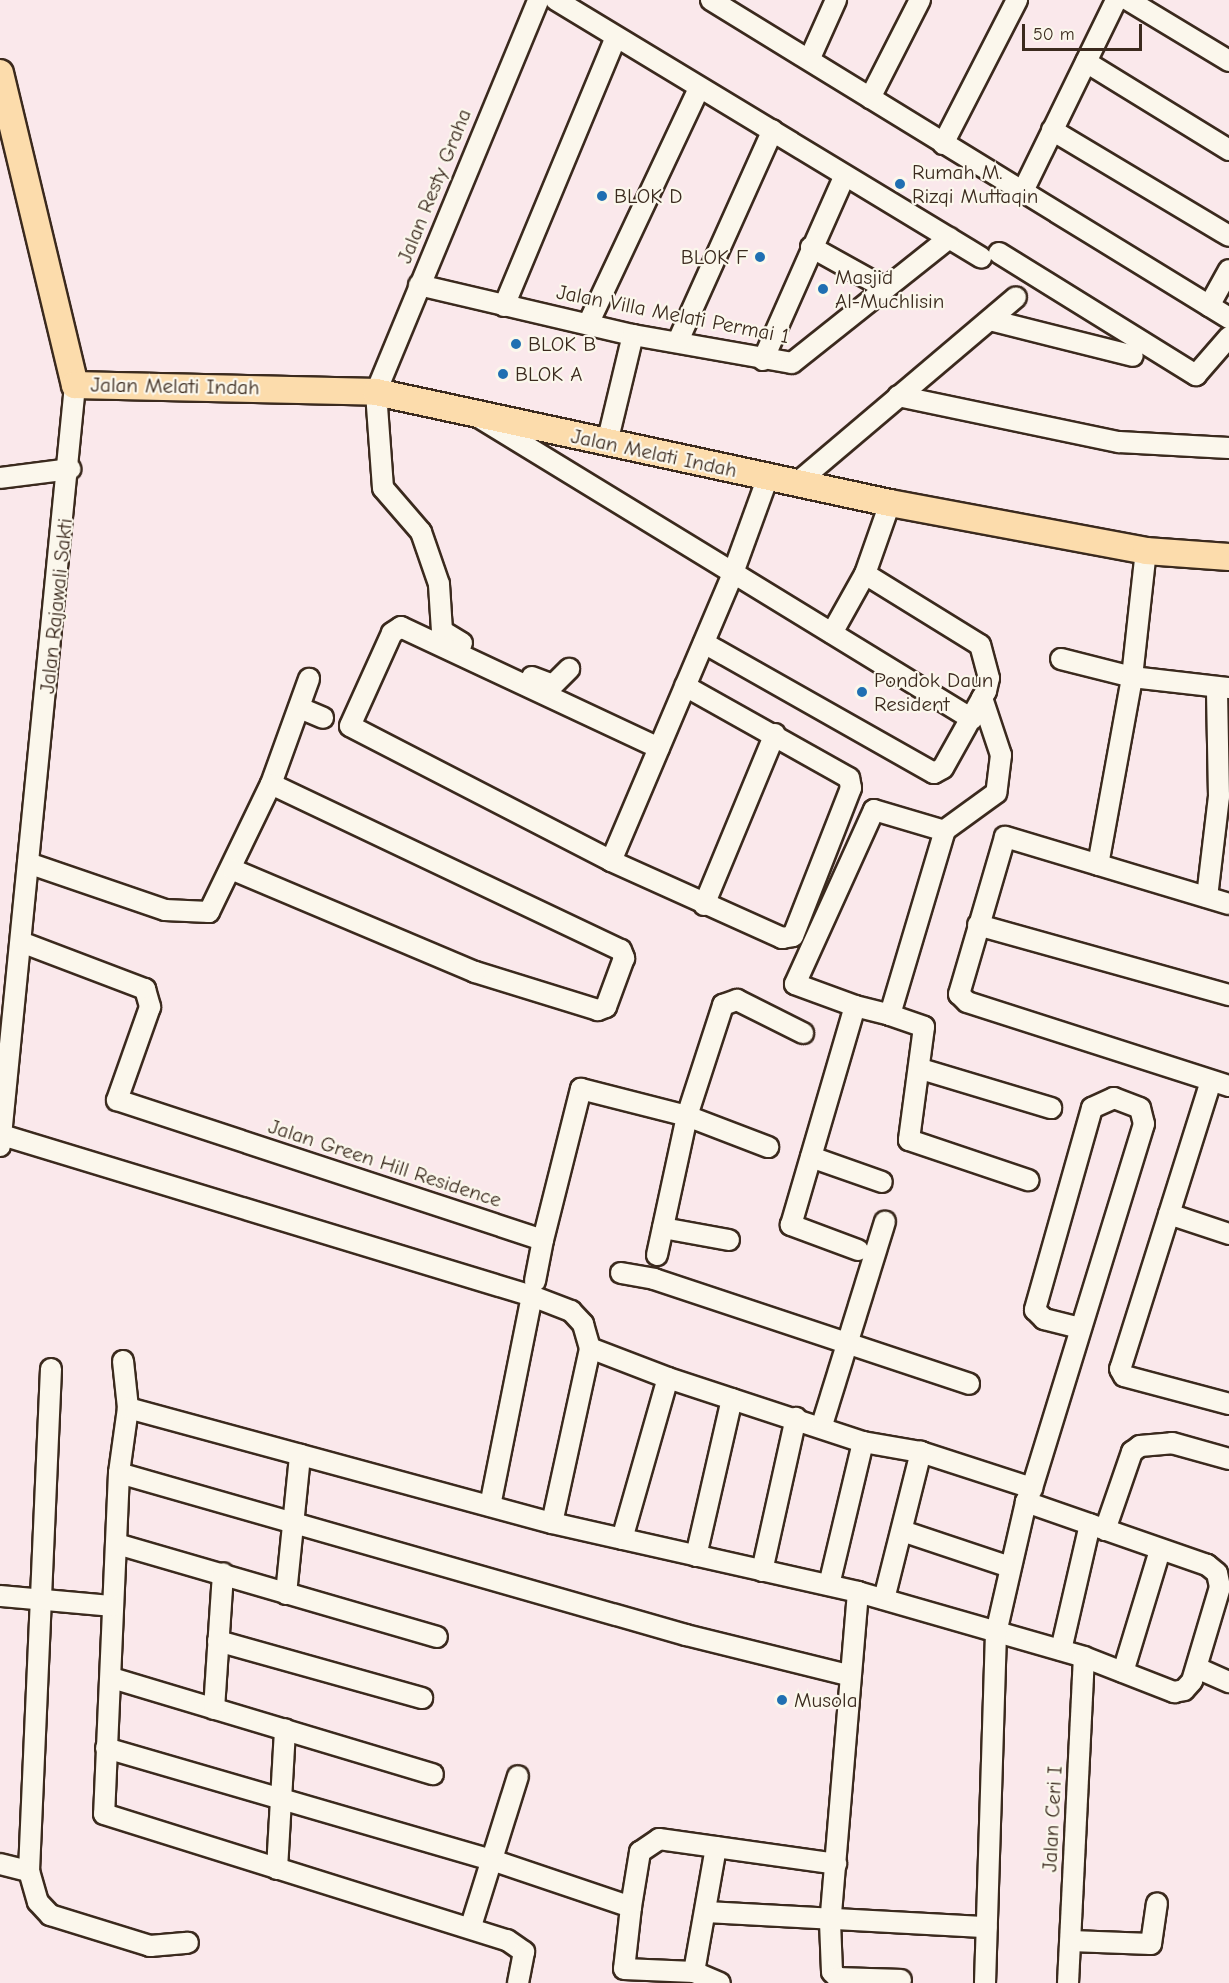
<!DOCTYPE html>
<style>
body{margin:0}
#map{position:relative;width:1229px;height:1983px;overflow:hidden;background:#fae8eb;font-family:"Comic Neue",sans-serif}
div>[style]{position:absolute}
.roads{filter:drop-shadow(2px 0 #3b2a1e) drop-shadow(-2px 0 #3b2a1e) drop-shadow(0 2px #3b2a1e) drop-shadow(0 -2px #3b2a1e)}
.minor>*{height:20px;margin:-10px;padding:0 10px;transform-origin:10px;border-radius:10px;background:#fbf7ec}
.major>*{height:26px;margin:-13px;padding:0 13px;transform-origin:13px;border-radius:13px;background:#fcdcac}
.dots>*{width:16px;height:16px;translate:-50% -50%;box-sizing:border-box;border:3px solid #fbf7ec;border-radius:50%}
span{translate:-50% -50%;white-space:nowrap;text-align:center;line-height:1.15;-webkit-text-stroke:4.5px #fbf7ec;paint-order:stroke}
.poi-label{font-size:21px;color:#3b2a1e}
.left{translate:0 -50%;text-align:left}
.right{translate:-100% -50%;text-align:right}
.street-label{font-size:21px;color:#3b2a1e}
.scale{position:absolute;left:1022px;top:24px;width:120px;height:27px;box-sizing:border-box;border:3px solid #3b2a1e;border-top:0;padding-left:8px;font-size:18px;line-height:21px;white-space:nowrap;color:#3b2a1e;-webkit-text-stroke:4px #fbf7ec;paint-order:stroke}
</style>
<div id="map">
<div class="roads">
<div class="minor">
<div style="left:556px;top:0;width:497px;rotate:31.2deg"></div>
<div style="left:711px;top:0;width:608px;rotate:31.55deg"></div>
<div style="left:1128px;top:0;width:118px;rotate:31.1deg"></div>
<div style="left:810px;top:58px;width:64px;rotate:-65.9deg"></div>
<div style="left:1086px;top:62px;width:168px;rotate:31.6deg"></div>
<div style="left:870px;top:98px;width:110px;rotate:-63deg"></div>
<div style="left:1052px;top:130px;width:206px;rotate:30.9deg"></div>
<div style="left:943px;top:144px;width:162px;rotate:-62.8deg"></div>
<div style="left:1022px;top:193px;width:215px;rotate:-64deg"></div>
<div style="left:811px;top:247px;width:85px;rotate:29deg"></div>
<div style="left:999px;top:253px;width:232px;rotate:31.8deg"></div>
<div style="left:1196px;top:375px;width:50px;rotate:-49deg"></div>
<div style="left:419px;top:285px;width:220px;rotate:13.2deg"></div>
<div style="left:633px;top:335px;width:161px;rotate:10deg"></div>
<div style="left:792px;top:363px;width:201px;rotate:-38.5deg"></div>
<div style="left:504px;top:306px;width:289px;rotate:-67.4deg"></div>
<div style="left:1209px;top:306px;width:41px;rotate:-60.9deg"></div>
<div style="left:990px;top:320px;width:147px;rotate:14.1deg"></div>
<div style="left:589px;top:322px;width:259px;rotate:-64.8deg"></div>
<div style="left:678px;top:341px;width:231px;rotate:-65.8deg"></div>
<div style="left:763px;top:360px;width:200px;rotate:-66.1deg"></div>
<div style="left:898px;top:396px;width:226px;rotate:11.8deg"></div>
<div style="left:1119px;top:442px;width:110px;rotate:3.1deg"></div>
<div style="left:480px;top:418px;width:577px;rotate:31.46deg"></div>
<div style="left:607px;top:443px;width:111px;rotate:-76.5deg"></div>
<div style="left:0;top:478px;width:71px;rotate:-7.3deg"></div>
<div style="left:797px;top:483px;width:287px;rotate:-40.3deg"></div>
<div style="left:832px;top:633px;width:68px;rotate:-60.8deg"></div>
<div style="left:865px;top:574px;width:75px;rotate:-70.6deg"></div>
<div style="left:462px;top:643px;width:23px;rotate:-149deg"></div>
<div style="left:442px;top:631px;width:47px;rotate:-93.7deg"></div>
<div style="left:439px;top:584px;width:55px;rotate:-109.1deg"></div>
<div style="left:421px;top:532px;width:58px;rotate:-130.8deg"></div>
<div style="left:383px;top:488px;width:96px;rotate:-94.2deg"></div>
<div style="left:376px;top:392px;width:424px;rotate:-67.5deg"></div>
<div style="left:704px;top:643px;width:264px;rotate:29.5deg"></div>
<div style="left:934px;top:773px;width:10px;rotate:-29deg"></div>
<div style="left:943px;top:768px;width:88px;rotate:-60.8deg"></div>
<div style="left:986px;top:691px;width:13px;rotate:-77deg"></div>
<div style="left:989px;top:678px;width:34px;rotate:-105deg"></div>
<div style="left:980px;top:645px;width:135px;rotate:-148.3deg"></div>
<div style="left:1061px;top:659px;width:73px;rotate:14.2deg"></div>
<div style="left:1132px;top:677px;width:98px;rotate:6.5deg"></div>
<div style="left:532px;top:677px;width:22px;rotate:21deg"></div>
<div style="left:553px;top:685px;width:23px;rotate:-45deg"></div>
<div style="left:982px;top:698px;width:60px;rotate:71.6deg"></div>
<div style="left:1001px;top:755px;width:38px;rotate:97deg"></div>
<div style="left:996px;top:793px;width:63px;rotate:144deg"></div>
<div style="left:945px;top:830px;width:193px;rotate:106.6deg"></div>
<div style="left:890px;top:1015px;width:36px;rotate:19deg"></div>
<div style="left:924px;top:1027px;width:114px;rotate:97.6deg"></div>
<div style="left:909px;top:1140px;width:126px;rotate:18.6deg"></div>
<div style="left:300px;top:708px;width:25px;rotate:23deg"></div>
<div style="left:659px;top:748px;width:285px;rotate:-154.9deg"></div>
<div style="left:401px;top:627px;width:11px;rotate:146deg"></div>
<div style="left:392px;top:633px;width:102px;rotate:114.3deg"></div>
<div style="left:350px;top:726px;width:294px;rotate:27.3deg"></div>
<div style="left:611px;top:861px;width:188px;rotate:24.2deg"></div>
<div style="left:782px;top:938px;width:11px;rotate:-10deg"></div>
<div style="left:793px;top:936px;width:159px;rotate:-68.6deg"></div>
<div style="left:851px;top:788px;width:10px;rotate:-101deg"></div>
<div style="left:849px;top:778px;width:188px;rotate:-150.7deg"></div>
<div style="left:271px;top:784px;width:112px;rotate:-70.1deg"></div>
<div style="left:611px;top:861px;width:313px;rotate:-67deg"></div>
<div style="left:733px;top:573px;width:102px;rotate:-70deg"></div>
<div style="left:28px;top:863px;width:145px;rotate:18.9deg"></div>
<div style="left:165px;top:910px;width:44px;rotate:2.6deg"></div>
<div style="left:209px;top:912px;width:142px;rotate:-64.2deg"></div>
<div style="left:271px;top:784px;width:387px;rotate:25.4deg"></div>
<div style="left:621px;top:950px;width:9px;rotate:69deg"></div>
<div style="left:624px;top:958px;width:52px;rotate:110.2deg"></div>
<div style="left:606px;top:1007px;width:9px;rotate:159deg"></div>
<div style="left:598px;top:1010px;width:129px;rotate:-162.8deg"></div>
<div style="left:475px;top:972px;width:263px;rotate:-157.1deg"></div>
<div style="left:1098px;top:865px;width:191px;rotate:-79.7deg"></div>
<div style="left:1132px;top:677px;width:127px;rotate:-83.7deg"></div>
<div style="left:1207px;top:897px;width:102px;rotate:-83.2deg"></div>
<div style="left:1219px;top:796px;width:107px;rotate:-91.1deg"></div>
<div style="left:1229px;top:904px;width:234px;rotate:-163.3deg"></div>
<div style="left:1005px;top:837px;width:164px;rotate:106.3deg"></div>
<div style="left:959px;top:994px;width:11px;rotate:45deg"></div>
<div style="left:967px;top:1002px;width:275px;rotate:17.8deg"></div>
<div style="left:704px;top:905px;width:185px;rotate:-67.5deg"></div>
<div style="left:978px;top:925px;width:261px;rotate:15.6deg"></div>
<div style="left:21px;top:942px;width:133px;rotate:20.8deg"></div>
<div style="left:145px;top:989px;width:19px;rotate:74deg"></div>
<div style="left:150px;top:1007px;width:99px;rotate:109.5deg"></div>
<div style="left:117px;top:1100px;width:448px;rotate:18.2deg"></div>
<div style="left:543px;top:1240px;width:156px;rotate:-75.9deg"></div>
<div style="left:581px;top:1089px;width:109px;rotate:14.3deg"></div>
<div style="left:687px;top:1116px;width:87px;rotate:20.9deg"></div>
<div style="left:855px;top:1006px;width:64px;rotate:-159.9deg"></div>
<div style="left:795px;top:984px;width:191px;rotate:-65.6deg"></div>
<div style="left:874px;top:810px;width:74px;rotate:16.5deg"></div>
<div style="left:921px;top:1069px;width:136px;rotate:16.7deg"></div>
<div style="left:1211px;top:1081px;width:302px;rotate:107.5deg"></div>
<div style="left:1120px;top:1369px;width:8px;rotate:60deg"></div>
<div style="left:1124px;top:1376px;width:109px;rotate:14.9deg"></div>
<div style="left:2px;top:1135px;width:554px;rotate:16.9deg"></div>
<div style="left:532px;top:1296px;width:42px;rotate:21deg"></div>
<div style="left:571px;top:1311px;width:18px;rotate:47deg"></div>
<div style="left:583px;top:1324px;width:25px;rotate:74deg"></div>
<div style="left:590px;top:1348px;width:84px;rotate:21deg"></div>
<div style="left:668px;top:1378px;width:205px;rotate:18.2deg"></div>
<div style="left:863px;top:1442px;width:59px;rotate:9.8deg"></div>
<div style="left:921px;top:1452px;width:117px;rotate:18deg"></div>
<div style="left:0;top:1146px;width:765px;rotate:-84.37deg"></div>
<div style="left:811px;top:1157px;width:75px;rotate:19.4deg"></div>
<div style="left:1169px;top:1214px;width:63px;rotate:18.4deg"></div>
<div style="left:663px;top:1228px;width:67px;rotate:10.3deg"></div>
<div style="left:858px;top:1250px;width:72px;rotate:-159.5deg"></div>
<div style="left:791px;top:1225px;width:228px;rotate:-73.7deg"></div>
<div style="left:855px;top:1006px;width:36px;rotate:14deg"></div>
<div style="left:657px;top:1255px;width:142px;rotate:-77.8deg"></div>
<div style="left:687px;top:1116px;width:117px;rotate:-72deg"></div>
<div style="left:723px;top:1005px;width:15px;rotate:-20deg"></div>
<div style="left:737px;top:1000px;width:74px;rotate:26.6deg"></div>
<div style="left:621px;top:1273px;width:34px;rotate:10deg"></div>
<div style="left:654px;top:1279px;width:332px;rotate:18.4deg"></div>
<div style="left:535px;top:1281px;width:42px;rotate:-79deg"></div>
<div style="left:123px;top:1361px;width:47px;rotate:83.9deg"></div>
<div style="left:128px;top:1408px;width:66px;rotate:97.9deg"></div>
<div style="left:119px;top:1473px;width:341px;rotate:92.5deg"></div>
<div style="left:104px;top:1814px;width:422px;rotate:17.4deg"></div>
<div style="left:507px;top:1940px;width:21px;rotate:35deg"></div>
<div style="left:524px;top:1952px;width:32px;rotate:101deg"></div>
<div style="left:51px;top:1369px;width:502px;rotate:92.51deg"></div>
<div style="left:29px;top:1871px;width:32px;rotate:74deg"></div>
<div style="left:38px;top:1902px;width:18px;rotate:47deg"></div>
<div style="left:50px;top:1915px;width:105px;rotate:17.2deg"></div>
<div style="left:150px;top:1946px;width:38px;rotate:-5deg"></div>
<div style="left:128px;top:1408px;width:439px;rotate:15.2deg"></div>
<div style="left:552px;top:1523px;width:314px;rotate:12.7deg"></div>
<div style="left:858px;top:1592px;width:235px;rotate:16deg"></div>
<div style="left:1084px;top:1657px;width:97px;rotate:21.3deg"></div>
<div style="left:1174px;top:1692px;width:10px;rotate:-11deg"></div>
<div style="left:1184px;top:1690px;width:12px;rotate:-48deg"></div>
<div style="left:1192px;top:1681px;width:98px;rotate:-73.4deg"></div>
<div style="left:1220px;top:1587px;width:14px;rotate:-102deg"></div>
<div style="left:1217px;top:1573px;width:13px;rotate:-141deg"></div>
<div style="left:1207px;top:1565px;width:192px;rotate:-160.8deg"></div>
<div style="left:822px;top:1425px;width:213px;rotate:-72.8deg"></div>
<div style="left:119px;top:1473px;width:590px;rotate:15.95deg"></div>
<div style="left:686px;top:1635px;width:167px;rotate:13.9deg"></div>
<div style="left:490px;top:1506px;width:214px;rotate:-78.7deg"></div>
<div style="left:552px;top:1523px;width:179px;rotate:-77.7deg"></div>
<div style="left:1105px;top:1530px;width:83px;rotate:-70.9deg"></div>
<div style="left:1132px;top:1452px;width:10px;rotate:-37deg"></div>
<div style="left:1140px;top:1446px;width:32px;rotate:-5deg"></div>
<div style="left:1172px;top:1443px;width:59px;rotate:15.7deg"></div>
<div style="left:902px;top:1531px;width:114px;rotate:18.4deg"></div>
<div style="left:622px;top:1539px;width:167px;rotate:-74.1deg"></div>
<div style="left:117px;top:1544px;width:333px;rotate:16.2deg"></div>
<div style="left:696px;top:1556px;width:161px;rotate:-77.1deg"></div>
<div style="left:762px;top:1571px;width:157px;rotate:-77.5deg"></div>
<div style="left:829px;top:1585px;width:147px;rotate:-76.6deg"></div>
<div style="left:858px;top:1592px;width:331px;rotate:94.8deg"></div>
<div style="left:830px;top:1922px;width:50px;rotate:87.7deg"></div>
<div style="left:832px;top:1972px;width:8px;rotate:45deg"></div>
<div style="left:838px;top:1978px;width:63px;rotate:1.8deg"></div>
<div style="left:286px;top:1594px;width:140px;rotate:-84.2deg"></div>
<div style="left:0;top:1596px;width:112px;rotate:5.1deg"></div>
<div style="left:884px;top:1599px;width:152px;rotate:-75.9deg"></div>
<div style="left:218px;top:1641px;width:212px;rotate:15.6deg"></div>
<div style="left:1061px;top:1650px;width:129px;rotate:-77deg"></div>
<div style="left:1197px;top:1668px;width:35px;rotate:24deg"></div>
<div style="left:1123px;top:1672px;width:127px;rotate:-73.1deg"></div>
<div style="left:112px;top:1678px;width:335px;rotate:16.7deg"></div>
<div style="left:214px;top:1709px;width:136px;rotate:-86.2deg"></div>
<div style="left:106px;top:1748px;width:399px;rotate:16.2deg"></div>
<div style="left:489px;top:1859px;width:150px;rotate:18.7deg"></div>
<div style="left:631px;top:1907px;width:62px;rotate:96.4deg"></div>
<div style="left:624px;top:1969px;width:70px;rotate:2.5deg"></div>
<div style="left:694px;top:1972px;width:127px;rotate:-80deg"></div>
<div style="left:0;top:1864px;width:30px;rotate:14deg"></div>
<div style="left:277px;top:1869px;width:140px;rotate:-86.7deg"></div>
<div style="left:631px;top:1907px;width:56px;rotate:-80.7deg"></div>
<div style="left:640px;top:1852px;width:23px;rotate:-34deg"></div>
<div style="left:659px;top:1839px;width:179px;rotate:8deg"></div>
<div style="left:707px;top:1912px;width:280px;rotate:3.1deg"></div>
<div style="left:471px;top:1926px;width:157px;rotate:-72.6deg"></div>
<div style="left:1071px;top:1941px;width:80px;rotate:2.1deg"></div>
<div style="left:1151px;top:1944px;width:41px;rotate:-81.7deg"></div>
<div style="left:694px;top:1972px;width:28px;rotate:23deg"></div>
<div style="left:985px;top:1983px;width:350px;rotate:-88.2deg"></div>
<div style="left:996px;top:1633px;width:134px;rotate:-77.1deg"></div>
<div style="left:1026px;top:1502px;width:15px;rotate:-67deg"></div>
<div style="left:1032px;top:1488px;width:381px;rotate:-72.9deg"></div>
<div style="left:1144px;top:1124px;width:16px;rotate:-104deg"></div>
<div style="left:1140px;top:1108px;width:28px;rotate:-159deg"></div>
<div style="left:1114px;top:1098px;width:24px;rotate:156deg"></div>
<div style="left:1092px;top:1108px;width:210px;rotate:105.8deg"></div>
<div style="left:1035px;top:1310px;width:13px;rotate:45deg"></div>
<div style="left:1044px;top:1319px;width:37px;rotate:14deg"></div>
<div style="left:1068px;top:1983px;width:326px;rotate:-87.2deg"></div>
</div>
<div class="major">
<div style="left:0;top:73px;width:321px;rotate:76.5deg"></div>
<div style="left:75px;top:385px;width:301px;rotate:1.3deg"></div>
<div style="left:376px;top:392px;width:526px;rotate:12.19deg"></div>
<div style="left:890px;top:503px;width:260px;rotate:10.6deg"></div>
<div style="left:1146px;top:551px;width:83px;rotate:4.1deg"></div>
</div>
</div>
<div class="dots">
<div style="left:900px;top:184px;background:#1f6fb2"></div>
<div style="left:602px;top:196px;background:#1f6fb2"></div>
<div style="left:760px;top:257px;background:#1f6fb2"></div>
<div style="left:823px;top:289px;background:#1f6fb2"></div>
<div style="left:516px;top:344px;background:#1f6fb2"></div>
<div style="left:503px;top:374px;background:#1f6fb2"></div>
<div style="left:862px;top:692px;background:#1f6fb2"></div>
<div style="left:782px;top:1700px;background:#1f6fb2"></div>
</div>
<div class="poi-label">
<span class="left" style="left:912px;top:184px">Rumah M.<br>Rizqi Muttaqin</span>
<span class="left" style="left:614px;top:196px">BLOK D</span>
<span class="right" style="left:748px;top:257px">BLOK F</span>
<span class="left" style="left:835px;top:289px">Masjid<br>Al-Muchlisin</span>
<span class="left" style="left:528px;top:344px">BLOK B</span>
<span class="left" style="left:515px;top:374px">BLOK A</span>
<span class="left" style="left:874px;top:692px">Pondok Daun<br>Resident</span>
<span class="left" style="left:794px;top:1700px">Musola</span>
</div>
<div class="street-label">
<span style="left:434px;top:186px;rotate:-68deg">Jalan Resty Graha</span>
<span style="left:673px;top:314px;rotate:11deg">Jalan Villa Melati Permai 1</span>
<span style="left:175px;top:386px;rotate:1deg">Jalan Melati Indah</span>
<span style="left:654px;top:453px;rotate:12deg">Jalan Melati Indah</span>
<span style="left:56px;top:606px;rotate:-84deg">Jalan Rajawali Sakti</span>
<span style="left:385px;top:1163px;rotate:18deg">Jalan Green Hill Residence</span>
<span style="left:1052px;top:1819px;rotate:-87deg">Jalan Ceri I</span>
</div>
<div class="scale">50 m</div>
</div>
